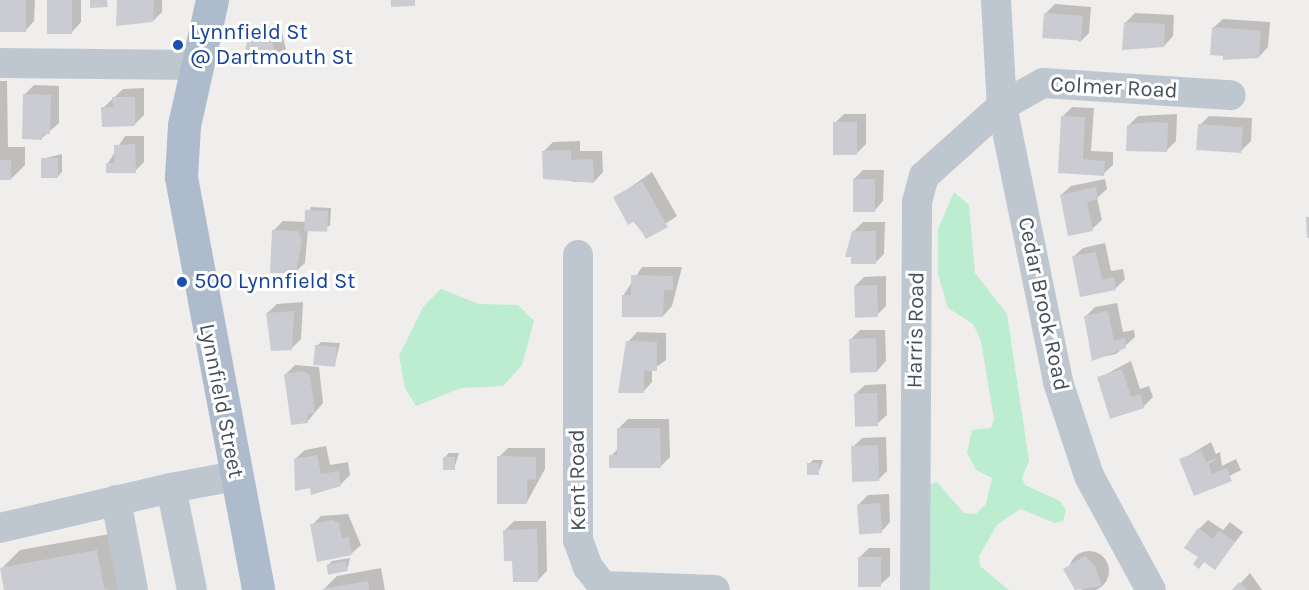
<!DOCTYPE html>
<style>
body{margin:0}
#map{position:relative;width:1309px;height:590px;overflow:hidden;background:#f0eded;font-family:Karla,sans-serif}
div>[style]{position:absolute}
.green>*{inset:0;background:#bcedd1}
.shadow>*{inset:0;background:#0003}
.round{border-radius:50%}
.building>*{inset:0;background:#caccd2;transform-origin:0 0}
.minor>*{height:30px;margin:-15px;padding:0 15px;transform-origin:15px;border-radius:15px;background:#bec7cf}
.major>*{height:33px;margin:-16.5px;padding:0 16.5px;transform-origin:16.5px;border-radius:16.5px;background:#adbbcc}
.dots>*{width:16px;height:16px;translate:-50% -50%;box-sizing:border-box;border:3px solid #fff;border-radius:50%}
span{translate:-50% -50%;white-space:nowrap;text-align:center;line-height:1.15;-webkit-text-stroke:6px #fff;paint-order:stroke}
.transit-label{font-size:22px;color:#164399}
.left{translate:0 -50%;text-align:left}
.street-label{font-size:22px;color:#46505a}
</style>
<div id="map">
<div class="green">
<div style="clip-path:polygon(954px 192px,969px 205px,975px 273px,1007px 314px,1029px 461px,1022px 478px,1025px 485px,1060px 501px,1066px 510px,1063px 521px,1055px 523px,1020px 509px,997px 525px,979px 556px,980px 566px,1009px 590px,930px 590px,927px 486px,937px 482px,964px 513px,976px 514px,986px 504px,992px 478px,976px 470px,967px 453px,972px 430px,991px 428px,994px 419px,981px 341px,973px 324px,948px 308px,938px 274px,938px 229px)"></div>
<div style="clip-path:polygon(441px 289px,479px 304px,518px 305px,534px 321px,522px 365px,503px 386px,461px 388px,416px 406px,405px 388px,399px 356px,423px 307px)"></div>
</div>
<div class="shadow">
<div style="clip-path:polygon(1px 0,35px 0,34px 21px,25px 31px)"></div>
<div style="clip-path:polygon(49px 0,81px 0,81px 22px,72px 32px)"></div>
<div style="clip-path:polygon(118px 0,162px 0,162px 12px,153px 21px)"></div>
<div style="clip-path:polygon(1055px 4px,1091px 7px,1089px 33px,1080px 42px,1046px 13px)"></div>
<div style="clip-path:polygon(1135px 13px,1174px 15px,1173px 36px,1164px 46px,1124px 48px,1125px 23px)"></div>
<div style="clip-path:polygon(1223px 19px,1270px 22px,1268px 47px,1259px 57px,1213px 28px)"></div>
<div style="clip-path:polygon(259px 26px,280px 26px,286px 49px,276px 58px,249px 35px)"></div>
<div style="clip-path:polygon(0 81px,7px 81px,8px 147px,25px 147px,25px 165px,11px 179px,0 179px)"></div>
<div style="clip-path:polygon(34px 85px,59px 86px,59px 123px,42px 138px,24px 95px)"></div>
<div style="clip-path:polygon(144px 88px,144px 115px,135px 124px,103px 108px,123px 89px)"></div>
<div style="clip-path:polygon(1072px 107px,1094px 108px,1091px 151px,1113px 152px,1113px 165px,1103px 174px,1059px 171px,1063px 116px)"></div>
<div style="clip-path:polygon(844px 114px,866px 114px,866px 144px,856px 154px,835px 123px)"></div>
<div style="clip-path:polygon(1177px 114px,1176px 141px,1166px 151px,1128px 126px,1138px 116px)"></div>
<div style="clip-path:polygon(1209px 116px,1252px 118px,1251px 141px,1241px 151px,1200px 125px)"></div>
<div style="clip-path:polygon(125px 136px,144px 136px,144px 162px,135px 171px,108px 163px)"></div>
<div style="clip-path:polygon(580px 141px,580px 151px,602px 151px,603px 172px,594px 182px,573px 182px,544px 151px,553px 142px)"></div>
<div style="clip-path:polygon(62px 154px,62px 172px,58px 176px,42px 159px)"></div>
<div style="clip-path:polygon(863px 170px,884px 170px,883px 201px,874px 211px,854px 179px)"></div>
<div style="clip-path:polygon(652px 172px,677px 216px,646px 237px,615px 198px)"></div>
<div style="clip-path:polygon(1105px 179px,1107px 189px,1097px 198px,1102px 220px,1092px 229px,1061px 195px,1071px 186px)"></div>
<div style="clip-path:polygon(311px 207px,331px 208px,330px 226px,308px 229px,305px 263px,295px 272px,273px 231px,283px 221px,306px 222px)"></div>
<div style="clip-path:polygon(863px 222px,885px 222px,884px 254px,875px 263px,853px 232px)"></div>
<div style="clip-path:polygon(1105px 243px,1111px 271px,1123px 269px,1125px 279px,1116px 288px,1081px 295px,1073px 257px,1083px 248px)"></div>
<div style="clip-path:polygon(642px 267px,682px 267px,672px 306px,663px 316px,623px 296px)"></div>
<div style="clip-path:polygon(886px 276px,886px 306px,877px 315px,855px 286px,864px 277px)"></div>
<div style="clip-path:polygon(303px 302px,301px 339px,292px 348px,267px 313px,277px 304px)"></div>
<div style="clip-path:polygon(1117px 303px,1123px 332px,1134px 330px,1135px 337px,1116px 354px,1093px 359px,1085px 317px,1095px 307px)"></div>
<div style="clip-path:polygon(860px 330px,885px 330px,886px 361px,877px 371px,851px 339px)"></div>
<div style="clip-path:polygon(637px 332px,666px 333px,666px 360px,652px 370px,652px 382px,643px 392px,619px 392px,628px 342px)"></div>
<div style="clip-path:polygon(321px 342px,340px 343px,335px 364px,317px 346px)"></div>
<div style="clip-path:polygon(1131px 361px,1140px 389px,1149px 386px,1153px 397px,1143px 407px,1099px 378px)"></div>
<div style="clip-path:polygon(295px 365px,319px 367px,323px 403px,307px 422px,286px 374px)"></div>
<div style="clip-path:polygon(886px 384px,887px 415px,877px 424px,855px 394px,865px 385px)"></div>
<div style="clip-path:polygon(628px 419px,669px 419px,670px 457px,661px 466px,611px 456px,619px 448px,618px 429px)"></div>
<div style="clip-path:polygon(886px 437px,887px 471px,878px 480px,853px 447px,862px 438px)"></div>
<div style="clip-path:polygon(1211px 442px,1216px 454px,1220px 452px,1222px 466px,1236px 459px,1241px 470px,1195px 494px,1181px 460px)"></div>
<div style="clip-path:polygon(326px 446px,330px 465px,348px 462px,350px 475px,341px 484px,312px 487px,295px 459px,305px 450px)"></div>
<div style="clip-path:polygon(508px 448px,545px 448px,545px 469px,527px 502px,499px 457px)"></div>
<div style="clip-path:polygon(449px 453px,459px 453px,454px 469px,444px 458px)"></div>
<div style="clip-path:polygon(813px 460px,823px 460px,818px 474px,809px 464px)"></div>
<div style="clip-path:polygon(889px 494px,890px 522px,881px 532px,859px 504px,868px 495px)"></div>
<div style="clip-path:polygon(348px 514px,361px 545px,351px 554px,312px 525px,321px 516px)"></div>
<div style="clip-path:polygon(1208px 520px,1223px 530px,1230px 522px,1243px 532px,1215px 568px,1205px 561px,1199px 567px,1199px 529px)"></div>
<div style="clip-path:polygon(514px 521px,546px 521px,547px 571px,538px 580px,514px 559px,505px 530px)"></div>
<div style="clip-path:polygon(115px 533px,132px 590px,6px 590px,2px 568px,20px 550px)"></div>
<div style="clip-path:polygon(869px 548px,890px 548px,890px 576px,880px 585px,860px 557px)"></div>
<div class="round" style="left:1069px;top:551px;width:40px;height:40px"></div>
<div style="clip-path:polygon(350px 558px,347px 570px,328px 565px,332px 561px)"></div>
<div style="clip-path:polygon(381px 568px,385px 590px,323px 590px,337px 576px)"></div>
<div style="clip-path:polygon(1250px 573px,1262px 590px,1234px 590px)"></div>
</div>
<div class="building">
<div style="left:0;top:0;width:26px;height:32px"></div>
<div style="left:47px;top:0;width:25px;height:34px"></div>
<div style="clip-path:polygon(90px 0,107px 0,108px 7px,90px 8px)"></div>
<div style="clip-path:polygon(117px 0,154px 0,153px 22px,116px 26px)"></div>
<div style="clip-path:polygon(391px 0,415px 0,415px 6px,391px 7px)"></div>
<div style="left:1044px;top:13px;width:39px;height:25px;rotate:4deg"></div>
<div style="clip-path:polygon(1124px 22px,1165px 24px,1164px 47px,1122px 50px)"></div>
<div style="clip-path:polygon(1212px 27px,1261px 31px,1259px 58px,1223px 60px,1223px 56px,1210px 55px)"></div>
<div style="clip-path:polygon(248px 34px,271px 35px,277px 60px,244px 59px)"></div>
<div style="clip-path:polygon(23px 94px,51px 95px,50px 134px,42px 134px,42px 140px,22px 139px)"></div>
<div style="clip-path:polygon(112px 97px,135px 97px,135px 126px,102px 127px,101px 107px,113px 107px)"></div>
<div style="clip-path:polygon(1061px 116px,1085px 117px,1083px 159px,1105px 161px,1104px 176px,1058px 173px)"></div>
<div style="left:833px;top:122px;width:24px;height:33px"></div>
<div style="clip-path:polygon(1152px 122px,1168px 123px,1167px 152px,1126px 151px,1127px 125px)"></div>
<div style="left:1198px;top:124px;width:45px;height:26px;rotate:4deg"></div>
<div style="clip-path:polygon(135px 144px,136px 173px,106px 173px,106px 163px,114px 163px,114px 145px)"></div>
<div style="clip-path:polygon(571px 150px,571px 160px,593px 159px,594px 183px,543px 179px,542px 151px)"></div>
<div style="left:58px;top:158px;width:20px;height:17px;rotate:90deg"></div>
<div style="left:0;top:160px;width:11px;height:20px"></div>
<div style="left:853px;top:179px;width:22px;height:33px"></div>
<div style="clip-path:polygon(642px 181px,668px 227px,646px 239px,635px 221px,628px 225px,613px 197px)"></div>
<div style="clip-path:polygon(1096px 187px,1098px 199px,1087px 202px,1093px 231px,1068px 236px,1060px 195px)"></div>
<div style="left:305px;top:210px;width:23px;height:21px;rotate:2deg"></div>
<div style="clip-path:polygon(1306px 217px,1309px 217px,1309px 238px,1307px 238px)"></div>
<div style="clip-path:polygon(272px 230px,298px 231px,302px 240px,296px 273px,270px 273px)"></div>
<div style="clip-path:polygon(852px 231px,876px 231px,876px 264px,851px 264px,851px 257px,845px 257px)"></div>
<div style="clip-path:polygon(1096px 252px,1102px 280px,1114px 277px,1116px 290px,1080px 297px,1072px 256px)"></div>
<div style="clip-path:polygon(631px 275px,673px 276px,673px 290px,664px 290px,663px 317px,622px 317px,622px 295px,631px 295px)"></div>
<div style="left:877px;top:285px;width:32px;height:23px;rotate:88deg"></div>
<div style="clip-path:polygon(294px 311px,292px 350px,271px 351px,266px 313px)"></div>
<div style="clip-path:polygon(1108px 311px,1114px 341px,1125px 338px,1126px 348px,1092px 361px,1084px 316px)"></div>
<div style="left:876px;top:338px;width:34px;height:27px;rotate:88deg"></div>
<div style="clip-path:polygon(626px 341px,657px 342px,657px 371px,644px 371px,644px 393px,618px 393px)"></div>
<div style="left:315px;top:345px;width:22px;height:20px;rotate:5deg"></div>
<div style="clip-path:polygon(1122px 369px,1131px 397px,1140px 394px,1144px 408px,1110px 419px,1097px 377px)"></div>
<div style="clip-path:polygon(303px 371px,310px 375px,315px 413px,307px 414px,308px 423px,291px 425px,284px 374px)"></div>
<div style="left:877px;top:393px;width:33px;height:23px;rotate:88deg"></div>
<div style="clip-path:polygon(617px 428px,660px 428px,661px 468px,609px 468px,609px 455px,617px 455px)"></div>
<div style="left:878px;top:445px;width:36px;height:27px;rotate:88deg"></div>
<div style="clip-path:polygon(1201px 450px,1206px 462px,1217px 458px,1209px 465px,1212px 474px,1227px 468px,1232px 481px,1194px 496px,1179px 459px)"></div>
<div style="clip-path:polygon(317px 455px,321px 474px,339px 471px,341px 486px,311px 495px,310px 488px,295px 491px,294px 459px)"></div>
<div style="clip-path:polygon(497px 456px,536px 457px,536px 480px,527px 479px,527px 504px,497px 504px)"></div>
<div style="left:443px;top:457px;width:12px;height:13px"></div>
<div style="left:807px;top:463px;width:12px;height:12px"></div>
<div style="left:880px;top:503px;width:30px;height:23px;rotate:86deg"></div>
<div style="clip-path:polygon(332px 520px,339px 523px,342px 538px,349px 537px,352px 555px,317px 562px,310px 524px)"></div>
<div style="clip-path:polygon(1198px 528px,1213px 539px,1219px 531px,1235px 542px,1215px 570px,1204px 562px,1199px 569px,1193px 564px,1198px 557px,1184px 548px)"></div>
<div style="clip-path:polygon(537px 529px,538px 582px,513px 582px,512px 561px,504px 561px,503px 530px)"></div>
<div style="clip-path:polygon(97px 550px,104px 588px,109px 590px,4px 590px,0 568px)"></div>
<div style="clip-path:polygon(1085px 556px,1095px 566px,1102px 586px,1075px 590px,1063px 569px)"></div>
<div style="left:858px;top:557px;width:23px;height:30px"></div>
<div style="left:346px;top:561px;width:10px;height:20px;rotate:79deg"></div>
<div style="clip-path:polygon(368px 581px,369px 590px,323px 590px,322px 589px)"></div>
<div style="clip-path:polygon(1239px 582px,1248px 590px,1232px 590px)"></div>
</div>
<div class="minor">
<div style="left:996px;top:0;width:106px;rotate:86.8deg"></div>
<div style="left:1002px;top:106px;width:282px;rotate:78.5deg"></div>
<div style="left:1058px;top:382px;width:99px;rotate:71.7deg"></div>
<div style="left:1089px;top:476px;width:130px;rotate:61.5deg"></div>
<div style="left:0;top:63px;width:195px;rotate:0.6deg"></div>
<div style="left:578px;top:255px;width:285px;rotate:90deg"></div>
<div style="left:578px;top:540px;width:29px;rotate:70deg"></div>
<div style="left:588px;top:567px;width:24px;rotate:52deg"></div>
<div style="left:603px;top:586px;width:112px;rotate:2deg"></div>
<div style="left:116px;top:500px;width:92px;rotate:79.3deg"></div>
<div style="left:0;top:528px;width:176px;rotate:-13.2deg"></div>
<div style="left:192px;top:590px;width:104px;rotate:-101.6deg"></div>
<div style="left:171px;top:488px;width:66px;rotate:-10.5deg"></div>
<div style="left:915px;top:590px;width:388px;rotate:-89.7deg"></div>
<div style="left:917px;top:202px;width:27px;rotate:-75deg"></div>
<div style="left:924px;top:176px;width:105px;rotate:-41.9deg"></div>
<div style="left:1002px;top:106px;width:47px;rotate:-29.3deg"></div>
<div style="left:1043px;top:83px;width:188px;rotate:3.7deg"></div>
</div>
<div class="major">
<div style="left:212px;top:0;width:128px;rotate:102.6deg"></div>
<div style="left:184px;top:125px;width:52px;rotate:93.3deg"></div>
<div style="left:181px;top:177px;width:420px;rotate:79.4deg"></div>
</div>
<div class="dots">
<div style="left:178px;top:45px;background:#1a4fb4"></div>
<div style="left:182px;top:282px;background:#1a4fb4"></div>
</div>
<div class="transit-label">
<span class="left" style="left:190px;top:45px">Lynnfield St<br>@ Dartmouth St</span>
<span class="left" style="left:194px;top:282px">500 Lynnfield St</span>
</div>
<div class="street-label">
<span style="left:1114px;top:88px;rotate:3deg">Colmer Road</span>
<span style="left:1043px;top:304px;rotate:78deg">Cedar Brook Road</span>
<span style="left:916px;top:330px;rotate:-89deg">Harris Road</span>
<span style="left:221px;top:401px;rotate:79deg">Lynnfield Street</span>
<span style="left:578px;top:480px;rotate:-91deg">Kent Road</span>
</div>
</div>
